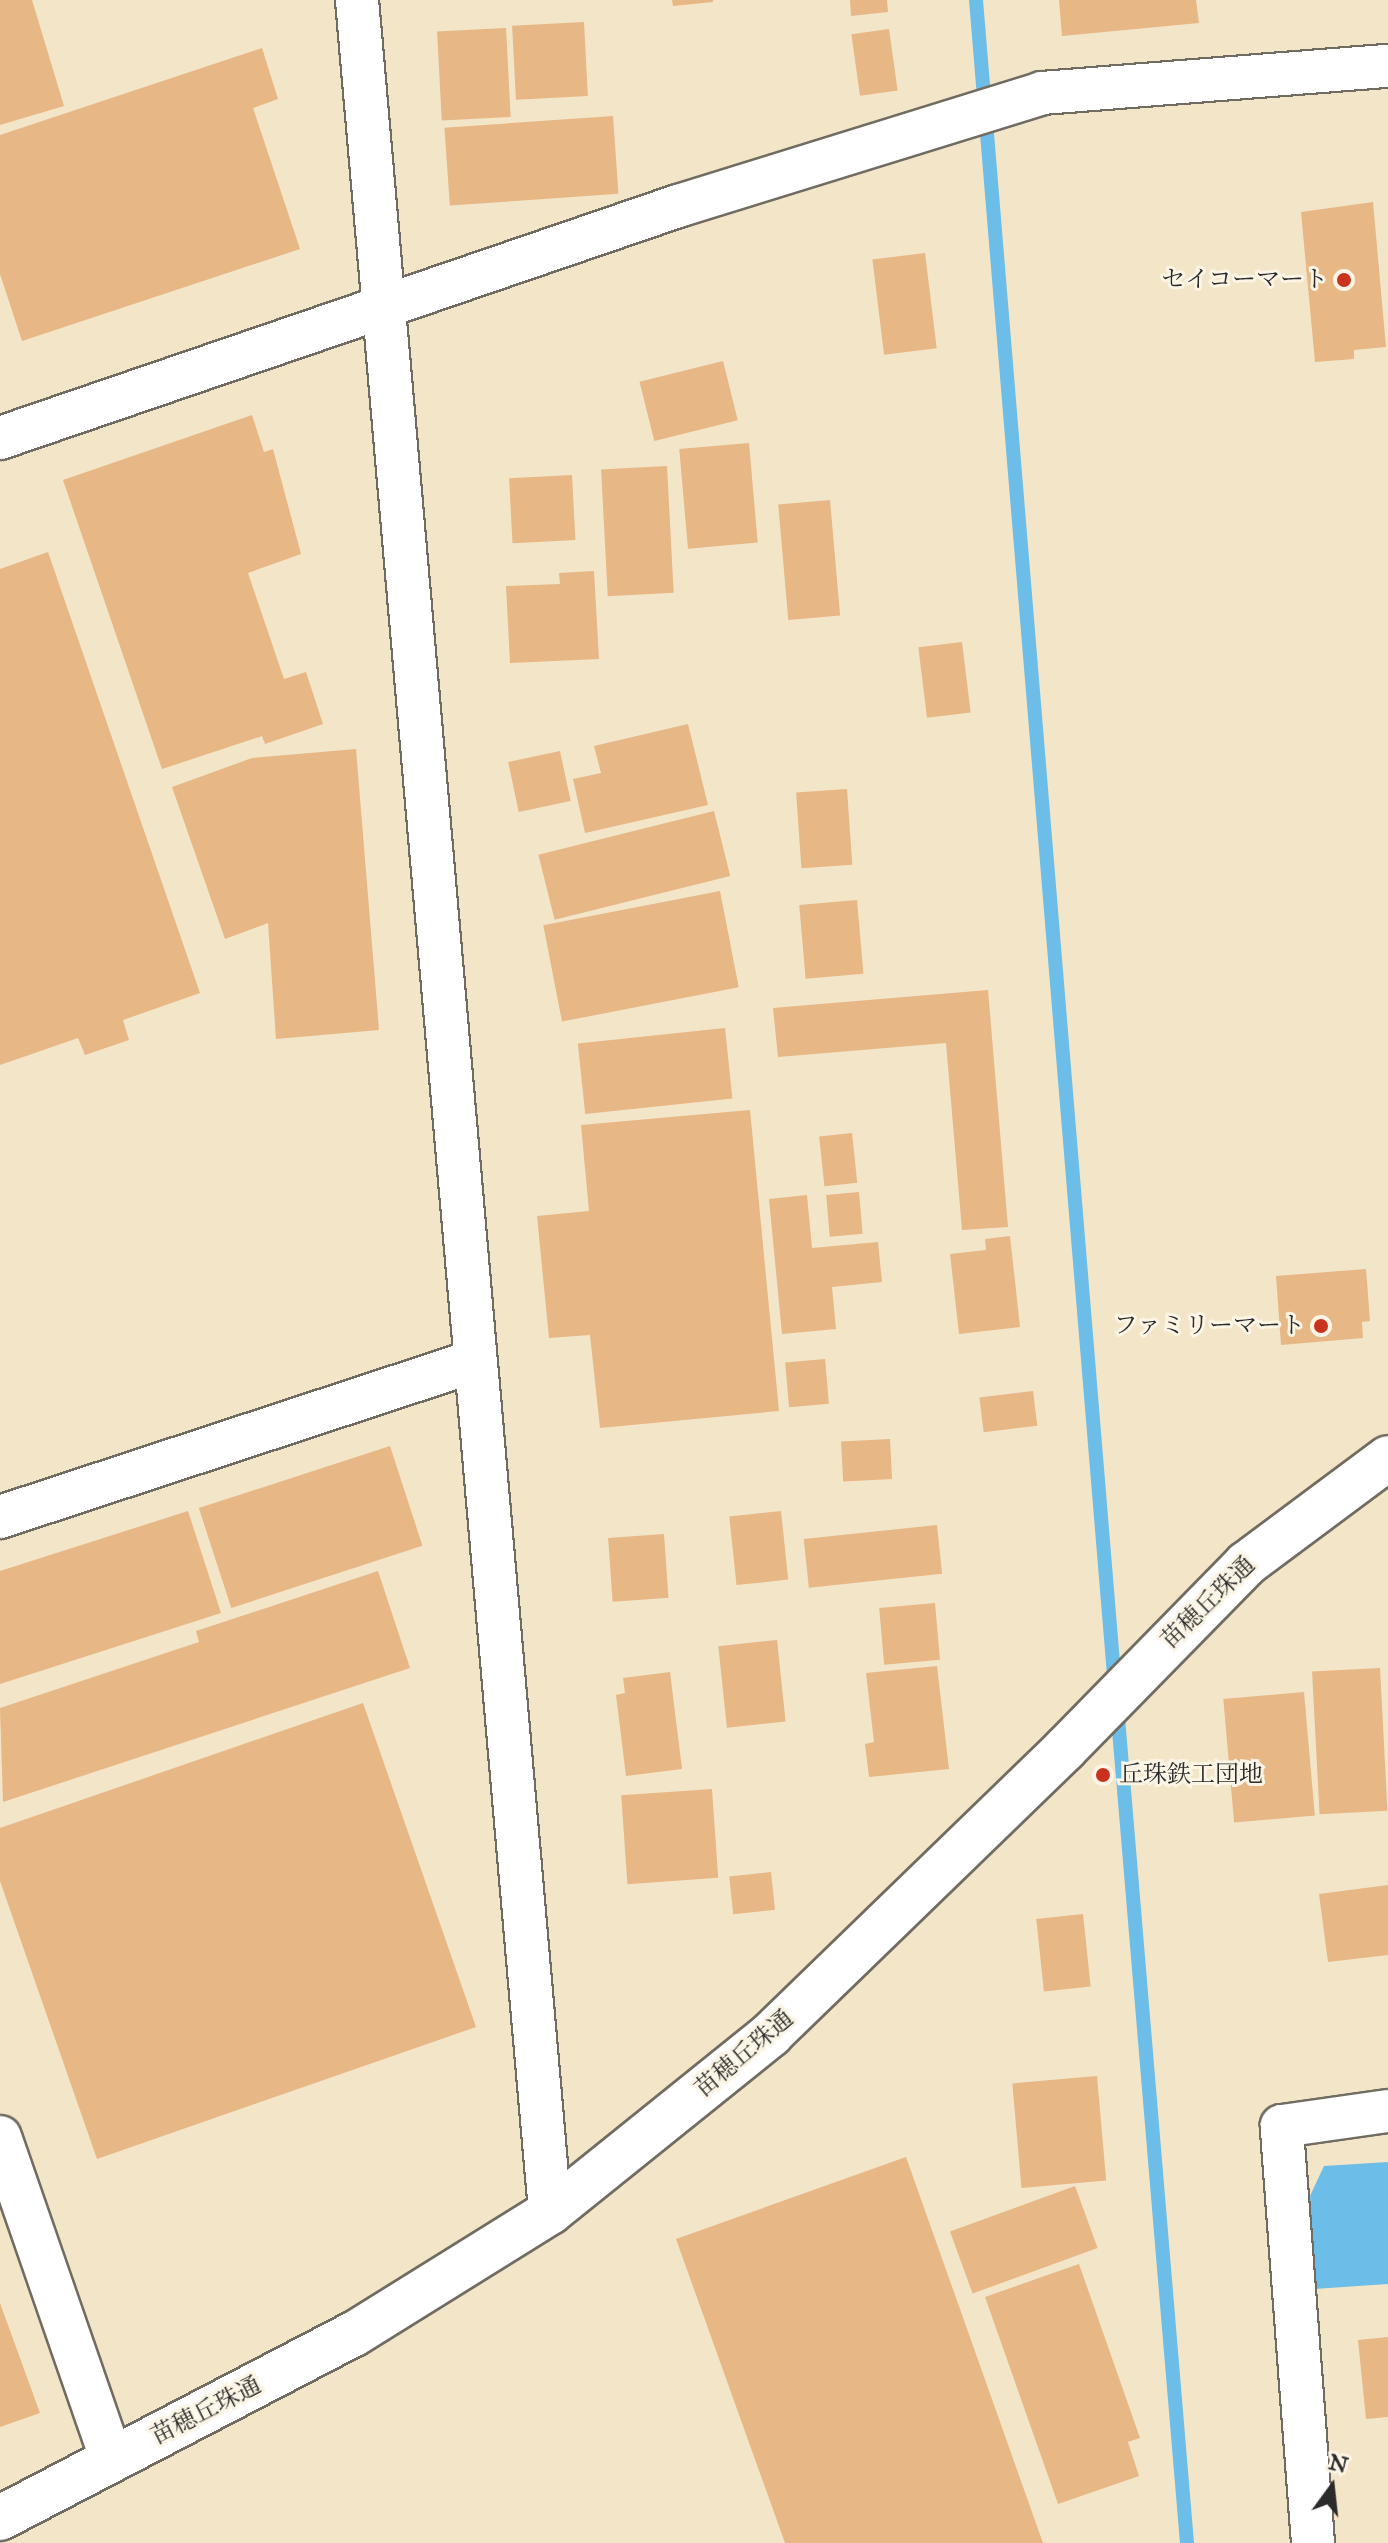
<!DOCTYPE html>
<meta charset="utf-8">
<style>
body{margin:0}
#map{position:relative;width:1388px;height:2543px;overflow:hidden;background:#f3e5c8;font-family:"IM FELL Great Primer","Noto Serif JP",serif}
div>[style]{position:absolute}
.water>*{inset:0;background:#6cbde8}
.stream>*{height:14px;margin:-7px;padding:0 7px;transform-origin:7px;border-radius:7px;background:#6cbde8}
.building>*{inset:0;background:#e7b786;transform-origin:0 0}
.roads{filter:drop-shadow(2px 0 #716c62) drop-shadow(-2px 0 #716c62) drop-shadow(0 2px #716c62) drop-shadow(0 -2px #716c62)}
.minor>*{height:42px;margin:-21px;padding:0 21px;transform-origin:21px;border-radius:21px;background:#fff}
.tertiary>*{height:44px;margin:-22px;padding:0 22px;transform-origin:22px;border-radius:22px;background:#fff}
.dots>*{width:22px;height:22px;translate:-50% -50%;box-sizing:border-box;border:4px solid #fcf5e5;border-radius:50%}
span{translate:-50% -50%;white-space:nowrap;text-align:center;line-height:1.15;-webkit-text-stroke:6px #fcf5e5;paint-order:stroke}
.poi-label{font-size:24px;color:#2b2b2b}
.right{translate:-100% -50%;text-align:right}
.left{translate:0 -50%;text-align:left}
.street-label{font-size:24px;color:#2b2b2b}
.north{position:absolute;left:1292px;top:2447px;width:80px;height:80px;-webkit-text-stroke:6px #fcf5e5;paint-order:stroke;rotate:15deg;font-size:22px;font-weight:700;line-height:32px;text-align:center;color:#2b2b2b}
.north::after{content:'';display:block;margin:auto;width:28px;height:36px;background:#2b2b2b;clip-path:polygon(50% 0,100% 100%,50% 72%,0 100%)}
</style>
<div id="map">
<div class="water">
<div style="clip-path:polygon(1388px 2162px,1388px 2284px,1314px 2289px,1310px 2196px,1324px 2166px)"></div>
</div>
<div class="stream">
<div style="left:976px;top:0;width:1692px;rotate:85.29deg"></div>
<div style="left:1117px;top:1706px;width:840px;rotate:85.22deg"></div>
</div>
<div class="building">
<div style="clip-path:polygon(0 0,32px 0,64px 106px,0 125px)"></div>
<div style="clip-path:polygon(672px 0,713px 0,713px 2px,673px 6px)"></div>
<div style="clip-path:polygon(850px 0,887px 0,888px 12px,851px 16px)"></div>
<div style="clip-path:polygon(1059px 0,1196px 0,1199px 23px,1062px 36px)"></div>
<div style="left:584px;top:22px;width:74px;height:72px;rotate:87deg"></div>
<div style="left:506px;top:28px;width:89px;height:69px;rotate:87deg"></div>
<div style="left:889px;top:29px;width:62px;height:38px;rotate:82deg"></div>
<div style="clip-path:polygon(262px 48px,278px 99px,253px 108px,300px 249px,22px 341px,0 274px,0 135px)"></div>
<div style="left:613px;top:116px;width:78px;height:169px;rotate:86deg"></div>
<div style="clip-path:polygon(1373px 202px,1386px 347px,1354px 350px,1354px 359px,1315px 362px,1301px 212px)"></div>
<div style="left:925px;top:253px;width:96px;height:53px;rotate:83deg"></div>
<div style="left:723px;top:361px;width:61px;height:86px;rotate:76deg"></div>
<div style="clip-path:polygon(252px 415px,264px 452px,273px 449px,301px 554px,248px 573px,284px 679px,306px 672px,323px 724px,265px 744px,262px 736px,162px 769px,63px 480px)"></div>
<div style="left:749px;top:443px;width:100px;height:70px;rotate:85deg"></div>
<div style="left:667px;top:466px;width:127px;height:66px;rotate:87deg"></div>
<div style="left:572px;top:475px;width:65px;height:63px;rotate:87deg"></div>
<div style="left:830px;top:500px;width:116px;height:52px;rotate:85deg"></div>
<div style="clip-path:polygon(48px 552px,200px 993px,123px 1020px,129px 1040px,85px 1055px,78px 1038px,0 1065px,0 569px)"></div>
<div style="clip-path:polygon(594px 571px,599px 659px,510px 663px,506px 586px,560px 584px,559px 573px)"></div>
<div style="left:962px;top:642px;width:71px;height:44px;rotate:83deg"></div>
<div style="clip-path:polygon(688px 724px,708px 805px,585px 833px,573px 779px,601px 773px,594px 746px)"></div>
<div style="clip-path:polygon(356px 749px,379px 1030px,276px 1039px,268px 923px,225px 939px,172px 787px,252px 758px)"></div>
<div style="left:560px;top:751px;width:51px;height:53px;rotate:78deg"></div>
<div style="left:847px;top:789px;width:76px;height:51px;rotate:86deg"></div>
<div style="left:714px;top:811px;width:67px;height:181px;rotate:76deg"></div>
<div style="left:720px;top:891px;width:98px;height:180px;rotate:79deg"></div>
<div style="left:857px;top:900px;width:74px;height:58px;rotate:85deg"></div>
<div style="clip-path:polygon(988px 990px,1008px 1227px,962px 1230px,946px 1043px,778px 1057px,773px 1008px)"></div>
<div style="left:725px;top:1028px;width:71px;height:148px;rotate:84deg"></div>
<div style="clip-path:polygon(750px 1110px,779px 1411px,600px 1428px,590px 1335px,549px 1338px,537px 1216px,589px 1211px,581px 1125px)"></div>
<div style="left:852px;top:1133px;width:50px;height:33px;rotate:84deg"></div>
<div style="left:859px;top:1192px;width:42px;height:33px;rotate:85deg"></div>
<div style="clip-path:polygon(807px 1195px,812px 1248px,878px 1242px,882px 1282px,832px 1287px,836px 1329px,782px 1334px,769px 1199px)"></div>
<div style="clip-path:polygon(1010px 1236px,1020px 1327px,959px 1334px,950px 1254px,986px 1250px,985px 1239px)"></div>
<div style="clip-path:polygon(1366px 1269px,1370px 1321px,1362px 1322px,1363px 1338px,1281px 1345px,1276px 1276px)"></div>
<div style="left:825px;top:1359px;width:45px;height:40px;rotate:85deg"></div>
<div style="left:1033px;top:1391px;width:35px;height:54px;rotate:83deg"></div>
<div style="left:890px;top:1439px;width:40px;height:49px;rotate:87deg"></div>
<div style="left:390px;top:1446px;width:105px;height:201px;rotate:72deg"></div>
<div style="clip-path:polygon(188px 1511px,221px 1613px,0 1684px,0 1571px)"></div>
<div style="left:781px;top:1511px;width:69px;height:52px;rotate:84deg"></div>
<div style="left:937px;top:1525px;width:49px;height:134px;rotate:84deg"></div>
<div style="left:664px;top:1534px;width:64px;height:56px;rotate:86deg"></div>
<div style="clip-path:polygon(378px 1571px,410px 1668px,3px 1802px,0 1708px,199px 1642px,196px 1631px)"></div>
<div style="left:935px;top:1603px;width:57px;height:56px;rotate:85deg"></div>
<div style="left:777px;top:1640px;width:82px;height:59px;rotate:84deg"></div>
<div style="clip-path:polygon(937px 1666px,949px 1769px,869px 1777px,865px 1744px,874px 1742px,866px 1673px)"></div>
<div style="left:1380px;top:1668px;width:143px;height:68px;rotate:87deg"></div>
<div style="clip-path:polygon(670px 1672px,682px 1769px,626px 1776px,616px 1695px,625px 1693px,623px 1678px)"></div>
<div style="left:1304px;top:1692px;width:124px;height:81px;rotate:85deg"></div>
<div style="clip-path:polygon(363px 1703px,476px 2027px,97px 2159px,0 1881px,0 1828px)"></div>
<div style="left:712px;top:1789px;width:89px;height:91px;rotate:86deg"></div>
<div style="left:771px;top:1872px;width:38px;height:42px;rotate:84deg"></div>
<div style="clip-path:polygon(1388px 1885px,1388px 1955px,1328px 1962px,1319px 1894px)"></div>
<div style="left:1083px;top:1914px;width:73px;height:47px;rotate:84deg"></div>
<div style="left:1097px;top:2076px;width:105px;height:85px;rotate:85deg"></div>
<div style="clip-path:polygon(906px 2157px,1043px 2543px,785px 2543px,676px 2239px)"></div>
<div style="left:1075px;top:2186px;width:66px;height:133px;rotate:70deg"></div>
<div style="clip-path:polygon(1079px 2264px,1140px 2438px,1128px 2442px,1139px 2476px,1058px 2504px,985px 2297px)"></div>
<div style="clip-path:polygon(0 2303px,40px 2413px,0 2427px)"></div>
<div style="clip-path:polygon(1388px 2337px,1388px 2417px,1366px 2419px,1358px 2340px)"></div>
</div>
<div class="roads">
<div class="minor">
<div style="left:357px;top:0;width:2220px;rotate:85.01deg"></div>
<div style="left:0;top:438px;width:717px;rotate:-18.89deg"></div>
<div style="left:678px;top:206px;width:381px;rotate:-17.2deg"></div>
<div style="left:1042px;top:93px;width:347px;rotate:-4.5deg"></div>
<div style="left:0;top:1517px;width:499px;rotate:-18.2deg"></div>
<div style="left:0;top:2137px;width:342px;rotate:70.9deg"></div>
<div style="left:1313px;top:2543px;width:418px;rotate:-94.3deg"></div>
<div style="left:1282px;top:2126px;width:107px;rotate:-8.1deg"></div>
</div>
<div class="tertiary">
<div style="left:0;top:2518px;width:399px;rotate:-27.5deg"></div>
<div style="left:354px;top:2334px;width:231px;rotate:-31.9deg"></div>
<div style="left:550px;top:2212px;width:284px;rotate:-38.8deg"></div>
<div style="left:771px;top:2034px;width:409px;rotate:-44.1deg"></div>
<div style="left:1065px;top:1749px;width:259px;rotate:-45.6deg"></div>
<div style="left:1246px;top:1564px;width:177px;rotate:-36.7deg"></div>
</div>
</div>
<div class="dots">
<div style="left:1344px;top:280px;background:#c8321e"></div>
<div style="left:1321px;top:1326px;background:#c8321e"></div>
<div style="left:1103px;top:1775px;background:#c8321e"></div>
</div>
<div class="poi-label">
<span class="right" style="left:1328px;top:280px">セイコーマート</span>
<span class="right" style="left:1305px;top:1326px">ファミリーマート</span>
<span class="left" style="left:1119px;top:1775px">丘珠鉄工団地</span>
</div>
<div class="street-label">
<span style="left:1208px;top:1603px;rotate:-44deg">苗穂丘珠通</span>
<span style="left:744px;top:2054px;rotate:-40deg">苗穂丘珠通</span>
<span style="left:206px;top:2411px;rotate:-27deg">苗穂丘珠通</span>
</div>
<div class="north">N</div>
</div>
